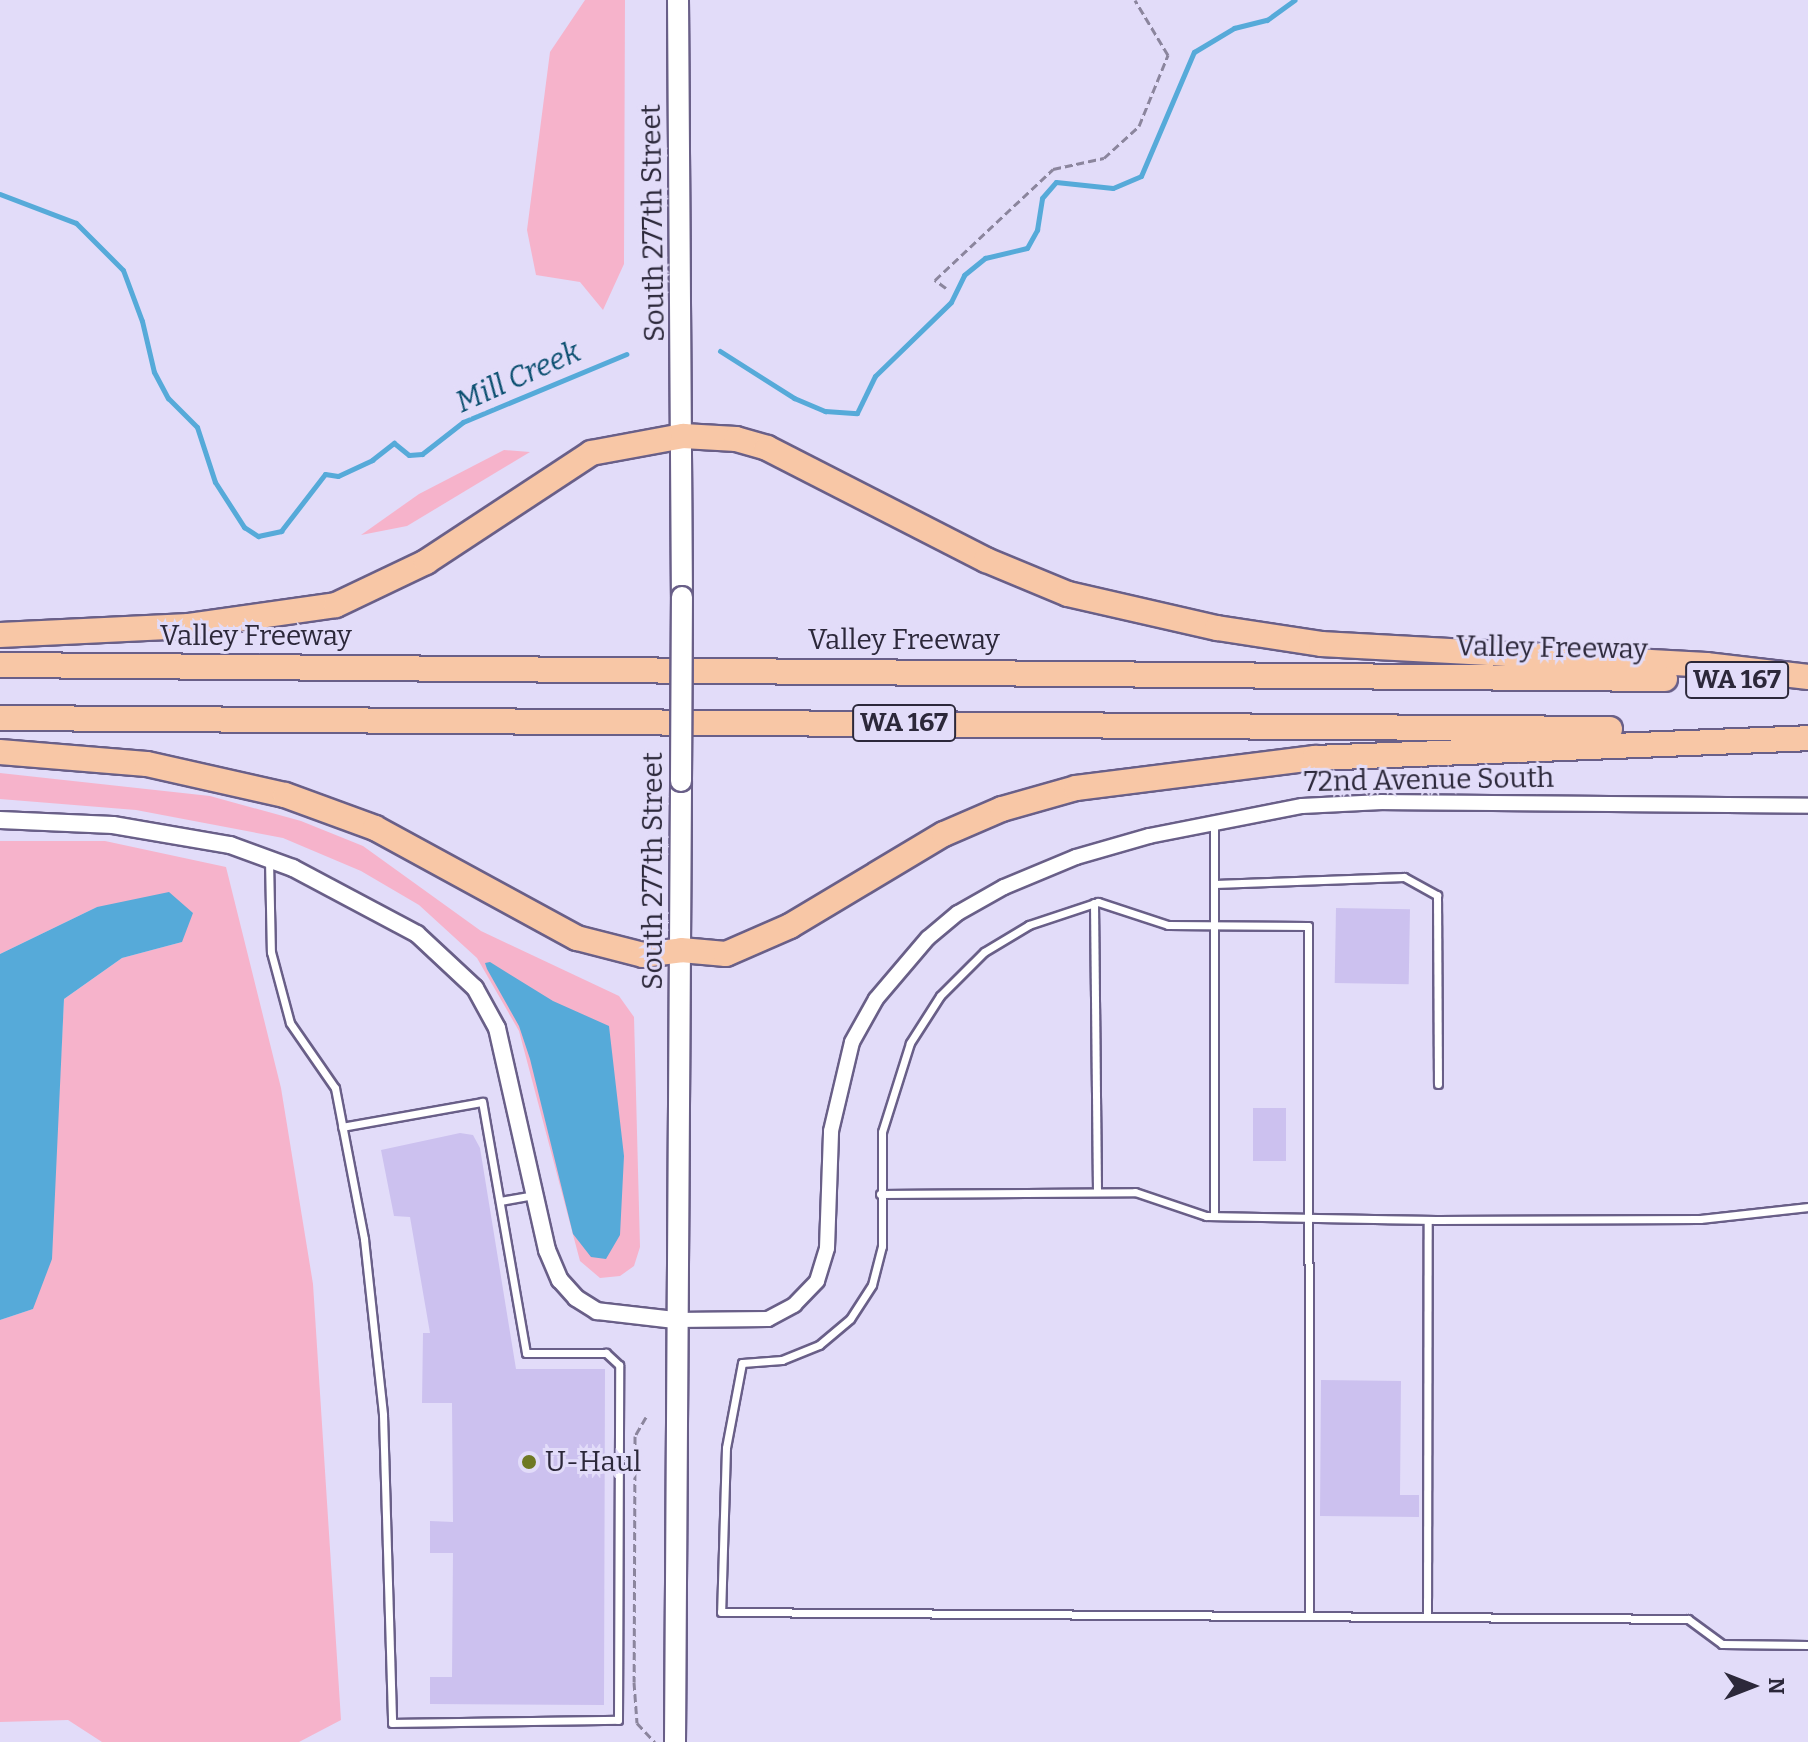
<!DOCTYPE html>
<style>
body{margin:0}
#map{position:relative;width:1808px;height:1742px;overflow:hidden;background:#e2dcf9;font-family:Bitter,serif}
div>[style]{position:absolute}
.green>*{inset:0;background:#f6b3cb}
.water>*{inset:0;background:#56aad9}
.stream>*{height:5px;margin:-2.5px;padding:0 2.5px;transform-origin:2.5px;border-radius:2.5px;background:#56aad9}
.building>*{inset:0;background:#ccc1ef;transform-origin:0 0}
.path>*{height:3px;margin-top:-1.5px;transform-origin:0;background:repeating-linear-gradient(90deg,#8b859d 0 8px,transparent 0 12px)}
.roads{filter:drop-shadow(2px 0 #695f88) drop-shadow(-2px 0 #695f88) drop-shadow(0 2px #695f88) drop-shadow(0 -2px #695f88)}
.service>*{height:7px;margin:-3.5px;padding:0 3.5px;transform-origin:3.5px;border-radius:3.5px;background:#fff}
.minor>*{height:14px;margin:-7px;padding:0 7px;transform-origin:7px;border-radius:7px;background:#fff}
.tertiary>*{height:16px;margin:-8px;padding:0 8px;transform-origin:8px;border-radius:8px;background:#fff}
.secondary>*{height:20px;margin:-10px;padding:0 10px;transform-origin:10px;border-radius:10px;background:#fff}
.motorway>*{height:24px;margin:-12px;padding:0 12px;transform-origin:12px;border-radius:12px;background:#f8c7a6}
.bridges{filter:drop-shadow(2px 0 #695f88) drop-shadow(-2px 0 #695f88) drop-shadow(0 2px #695f88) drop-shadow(0 -2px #695f88)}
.secondary-bridge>*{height:20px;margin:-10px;padding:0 10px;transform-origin:10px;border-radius:10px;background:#fff}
.dots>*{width:22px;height:22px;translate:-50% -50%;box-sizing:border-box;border:4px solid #e2dcf9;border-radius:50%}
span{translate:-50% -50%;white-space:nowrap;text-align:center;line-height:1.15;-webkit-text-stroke:6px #e2dcf9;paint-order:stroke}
.shield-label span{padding:2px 6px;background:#e2dcf9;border:2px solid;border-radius:6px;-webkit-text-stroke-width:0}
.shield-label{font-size:26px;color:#2c283a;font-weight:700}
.street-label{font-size:28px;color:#2c283a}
.poi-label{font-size:28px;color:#2c283a}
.left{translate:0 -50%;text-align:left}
.water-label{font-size:30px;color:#0b4f70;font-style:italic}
.north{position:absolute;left:1712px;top:1646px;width:80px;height:80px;-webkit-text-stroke:6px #e2dcf9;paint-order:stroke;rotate:90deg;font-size:22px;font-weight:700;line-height:32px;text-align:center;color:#2c283a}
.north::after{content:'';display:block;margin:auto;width:28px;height:36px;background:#2c283a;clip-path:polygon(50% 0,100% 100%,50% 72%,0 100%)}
</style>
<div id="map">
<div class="green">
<div style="clip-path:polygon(585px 0,625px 0,624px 264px,603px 310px,580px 282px,536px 275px,527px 230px,550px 52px)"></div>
<div style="clip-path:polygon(504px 450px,530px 452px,407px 526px,361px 535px,419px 494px)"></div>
<div style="clip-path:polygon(0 773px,210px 796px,301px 821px,363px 846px,481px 931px,619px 996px,634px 1017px,640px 1247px,634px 1266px,620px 1276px,600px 1278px,580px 1261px,519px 1031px,477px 958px,419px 905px,361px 871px,283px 838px,136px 810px,0 799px)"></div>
<div style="clip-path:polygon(0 841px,105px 841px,226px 867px,281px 1088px,313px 1284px,341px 1720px,299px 1742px,102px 1742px,68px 1720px,0 1722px,0 1320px,33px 1309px,56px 1151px,64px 999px,122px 958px,182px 942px,97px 907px,0 954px)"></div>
</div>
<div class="water">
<div style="clip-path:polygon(169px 892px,193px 913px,182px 942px,122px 958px,64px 999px,52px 1259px,33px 1309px,0 1320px,0 954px,97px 907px)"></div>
<div style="clip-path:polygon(490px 962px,553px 1001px,609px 1026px,624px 1156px,620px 1235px,606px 1259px,591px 1257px,573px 1234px,530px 1059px,519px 1026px,487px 969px,485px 963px)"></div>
</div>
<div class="stream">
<div style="left:0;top:194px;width:81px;rotate:20.9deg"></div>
<div style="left:76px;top:223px;width:66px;rotate:45deg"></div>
<div style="left:123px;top:270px;width:54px;rotate:69.6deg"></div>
<div style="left:142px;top:321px;width:52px;rotate:76.8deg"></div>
<div style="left:154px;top:372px;width:30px;rotate:62deg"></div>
<div style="left:168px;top:398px;width:41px;rotate:45deg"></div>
<div style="left:197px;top:427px;width:58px;rotate:71.9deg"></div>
<div style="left:215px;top:482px;width:54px;rotate:57.2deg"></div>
<div style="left:244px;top:527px;width:17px;rotate:33deg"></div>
<div style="left:258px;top:536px;width:24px;rotate:-12deg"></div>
<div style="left:281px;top:531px;width:72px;rotate:-52.3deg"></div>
<div style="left:325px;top:474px;width:13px;rotate:9deg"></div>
<div style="left:338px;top:476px;width:38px;rotate:-25deg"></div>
<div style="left:372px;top:460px;width:28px;rotate:-38deg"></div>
<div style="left:394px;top:443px;width:19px;rotate:39deg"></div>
<div style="left:409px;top:455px;width:13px;rotate:-4deg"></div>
<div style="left:422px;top:454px;width:52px;rotate:-38deg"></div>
<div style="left:463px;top:422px;width:177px;rotate:-22.6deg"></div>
<div style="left:720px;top:351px;width:88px;rotate:32.4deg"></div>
<div style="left:794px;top:398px;width:34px;rotate:23deg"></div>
<div style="left:825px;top:411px;width:32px;rotate:4deg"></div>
<div style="left:857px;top:413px;width:41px;rotate:-64.1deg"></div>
<div style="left:875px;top:376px;width:106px;rotate:-44.2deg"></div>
<div style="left:951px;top:302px;width:30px;rotate:-64deg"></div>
<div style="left:964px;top:275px;width:27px;rotate:-39deg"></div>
<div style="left:985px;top:258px;width:43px;rotate:-13.4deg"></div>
<div style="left:1027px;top:248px;width:21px;rotate:-61deg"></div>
<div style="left:1037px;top:230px;width:32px;rotate:-81deg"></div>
<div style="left:1042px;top:198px;width:21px;rotate:-49deg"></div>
<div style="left:1056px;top:182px;width:57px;rotate:6deg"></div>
<div style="left:1113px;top:188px;width:30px;rotate:-23deg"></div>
<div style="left:1141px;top:176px;width:135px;rotate:-66.9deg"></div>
<div style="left:1194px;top:52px;width:47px;rotate:-31deg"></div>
<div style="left:1234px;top:28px;width:34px;rotate:-14deg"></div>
<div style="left:1267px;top:20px;width:34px;rotate:-36deg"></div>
</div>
<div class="building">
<div style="left:1336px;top:908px;width:74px;height:75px;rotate:1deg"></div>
<div style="left:1253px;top:1108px;width:33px;height:53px"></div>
<div style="clip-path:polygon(460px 1133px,473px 1135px,480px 1148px,516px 1369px,605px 1369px,604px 1705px,430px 1704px,430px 1677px,452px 1677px,453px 1553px,430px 1553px,430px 1521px,453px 1522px,452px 1403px,422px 1403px,423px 1333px,430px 1333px,410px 1217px,394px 1216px,381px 1150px)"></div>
<div style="clip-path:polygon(1321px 1380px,1401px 1381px,1400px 1495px,1419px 1495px,1419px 1517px,1320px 1516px)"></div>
</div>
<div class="path">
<div style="left:946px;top:288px;width:14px;rotate:-144deg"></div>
<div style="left:935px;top:280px;width:162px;rotate:-43.2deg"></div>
<div style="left:1053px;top:169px;width:52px;rotate:-12.2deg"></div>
<div style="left:1104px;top:158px;width:47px;rotate:-42.4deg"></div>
<div style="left:1139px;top:126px;width:77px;rotate:-67.8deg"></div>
<div style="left:1168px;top:55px;width:64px;rotate:-121deg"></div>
<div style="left:646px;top:1417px;width:22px;rotate:120deg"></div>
<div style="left:635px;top:1436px;width:246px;rotate:90.2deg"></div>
<div style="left:634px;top:1682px;width:41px;rotate:85.8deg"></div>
<div style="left:637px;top:1723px;width:26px;rotate:47deg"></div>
</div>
<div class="roads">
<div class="service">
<div style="left:269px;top:860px;width:92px;rotate:88.8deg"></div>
<div style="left:271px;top:952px;width:73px;rotate:75deg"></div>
<div style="left:290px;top:1023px;width:79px;rotate:55.3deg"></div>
<div style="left:335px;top:1088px;width:154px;rotate:79.1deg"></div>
<div style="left:364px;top:1239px;width:177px;rotate:83.8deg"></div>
<div style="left:383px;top:1415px;width:308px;rotate:88.3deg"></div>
<div style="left:392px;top:1723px;width:226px;rotate:-0.8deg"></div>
<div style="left:618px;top:1720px;width:355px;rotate:-89.8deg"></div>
<div style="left:619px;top:1365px;width:18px;rotate:-137deg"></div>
<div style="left:606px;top:1353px;width:80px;rotate:180deg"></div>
<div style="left:526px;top:1353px;width:255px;rotate:-99.9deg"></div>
<div style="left:482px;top:1102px;width:142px;rotate:169.9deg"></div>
<div style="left:1215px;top:884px;width:189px;rotate:-2.1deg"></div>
<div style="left:1404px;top:877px;width:38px;rotate:29deg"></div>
<div style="left:1437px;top:895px;width:189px;rotate:89.7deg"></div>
<div style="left:1094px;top:903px;width:289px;rotate:89.4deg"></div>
<div style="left:880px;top:1194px;width:255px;rotate:-0.4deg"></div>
<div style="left:1135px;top:1192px;width:75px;rotate:18.7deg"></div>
<div style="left:1206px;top:1216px;width:230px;rotate:1deg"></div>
<div style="left:1436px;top:1220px;width:264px;rotate:-0.2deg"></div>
<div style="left:1700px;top:1219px;width:109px;rotate:-6.3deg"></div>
<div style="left:500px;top:1201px;width:34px;rotate:-10deg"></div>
<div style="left:1214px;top:1216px;width:393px;rotate:-90deg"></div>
<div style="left:1309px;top:1615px;width:689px;rotate:-90.08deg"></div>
<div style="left:1308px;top:926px;width:140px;rotate:-179.6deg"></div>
<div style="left:1168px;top:925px;width:74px;rotate:-161.8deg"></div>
<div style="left:1098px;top:902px;width:73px;rotate:161.6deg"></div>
<div style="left:1029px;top:925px;width:52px;rotate:149deg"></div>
<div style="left:984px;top:952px;width:62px;rotate:135deg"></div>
<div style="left:940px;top:996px;width:56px;rotate:122.6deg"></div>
<div style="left:910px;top:1043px;width:93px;rotate:107.5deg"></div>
<div style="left:882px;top:1132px;width:114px;rotate:90deg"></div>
<div style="left:882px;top:1246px;width:40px;rotate:104.4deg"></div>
<div style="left:872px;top:1285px;width:40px;rotate:122.9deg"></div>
<div style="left:850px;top:1319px;width:40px;rotate:140deg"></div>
<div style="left:819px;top:1345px;width:40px;rotate:158deg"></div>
<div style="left:782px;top:1360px;width:40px;rotate:175.7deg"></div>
<div style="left:742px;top:1363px;width:86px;rotate:100.7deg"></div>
<div style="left:726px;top:1448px;width:164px;rotate:91.7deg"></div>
<div style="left:721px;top:1612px;width:967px;rotate:0.41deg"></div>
<div style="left:1688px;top:1619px;width:42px;rotate:36.3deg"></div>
<div style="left:1722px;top:1644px;width:86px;rotate:0.7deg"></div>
<div style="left:1427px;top:1616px;width:396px;rotate:-89.9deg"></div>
</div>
<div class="minor">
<div style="left:675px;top:1320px;width:93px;rotate:-0.6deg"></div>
<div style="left:768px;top:1319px;width:30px;rotate:-28deg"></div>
<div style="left:794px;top:1305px;width:33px;rotate:-46deg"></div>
<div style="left:817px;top:1281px;width:34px;rotate:-73deg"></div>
<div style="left:827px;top:1248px;width:117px;rotate:-88deg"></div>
<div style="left:831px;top:1131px;width:91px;rotate:-76.7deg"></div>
<div style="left:852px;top:1042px;width:49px;rotate:-60.8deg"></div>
<div style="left:876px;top:999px;width:80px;rotate:-49.6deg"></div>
<div style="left:928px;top:938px;width:39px;rotate:-40deg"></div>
<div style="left:958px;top:913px;width:53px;rotate:-29.5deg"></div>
<div style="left:1004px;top:887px;width:78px;rotate:-22.6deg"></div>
<div style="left:1076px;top:857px;width:76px;rotate:-16deg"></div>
<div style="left:1149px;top:836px;width:156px;rotate:-11.1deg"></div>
<div style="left:1302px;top:806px;width:80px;rotate:-2.9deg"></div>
<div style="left:1382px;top:802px;width:426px;rotate:0.5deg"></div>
</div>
<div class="tertiary">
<div style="left:0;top:820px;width:113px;rotate:2.5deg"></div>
<div style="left:113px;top:825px;width:119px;rotate:9.7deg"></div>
<div style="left:230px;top:845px;width:67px;rotate:20.1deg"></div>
<div style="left:293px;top:868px;width:140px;rotate:28deg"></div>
<div style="left:417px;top:934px;width:79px;rotate:43deg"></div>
<div style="left:475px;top:988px;width:46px;rotate:61.2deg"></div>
<div style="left:497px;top:1028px;width:228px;rotate:77.3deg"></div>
<div style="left:547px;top:1250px;width:33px;rotate:67deg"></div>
<div style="left:560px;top:1280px;width:24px;rotate:48deg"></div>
<div style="left:576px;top:1298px;width:25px;rotate:32deg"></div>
<div style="left:597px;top:1311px;width:79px;rotate:6.6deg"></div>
</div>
<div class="secondary">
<div style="left:678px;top:0;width:597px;rotate:89.62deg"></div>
<div style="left:675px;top:1742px;width:961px;rotate:-89.64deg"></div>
</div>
<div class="motorway">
<div style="left:0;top:635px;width:189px;rotate:-2.7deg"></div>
<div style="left:189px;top:626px;width:148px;rotate:-8.1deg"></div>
<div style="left:336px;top:605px;width:100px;rotate:-25.5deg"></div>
<div style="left:426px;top:562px;width:198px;rotate:-33.4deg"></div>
<div style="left:591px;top:453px;width:94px;rotate:-10.5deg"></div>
<div style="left:683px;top:436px;width:53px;rotate:3.2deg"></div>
<div style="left:736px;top:439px;width:32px;rotate:16deg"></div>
<div style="left:767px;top:448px;width:246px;rotate:27.1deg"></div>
<div style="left:986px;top:560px;width:89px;rotate:22.5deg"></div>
<div style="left:1068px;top:594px;width:153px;rotate:12.9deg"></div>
<div style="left:1217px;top:628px;width:105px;rotate:8.7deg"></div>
<div style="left:1321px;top:644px;width:386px;rotate:3.1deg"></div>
<div style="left:1706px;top:665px;width:103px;rotate:6.7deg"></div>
<div style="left:0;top:665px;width:1665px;rotate:0.48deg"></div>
<div style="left:0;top:718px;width:1610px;rotate:0.39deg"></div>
<div style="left:0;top:752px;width:147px;rotate:4.7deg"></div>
<div style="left:147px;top:764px;width:141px;rotate:12.7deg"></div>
<div style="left:285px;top:795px;width:96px;rotate:20.1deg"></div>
<div style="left:375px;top:828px;width:230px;rotate:28.6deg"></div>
<div style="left:577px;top:938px;width:68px;rotate:14.4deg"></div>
<div style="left:643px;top:955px;width:38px;rotate:-7deg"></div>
<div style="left:681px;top:950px;width:45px;rotate:5.1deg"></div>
<div style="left:726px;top:954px;width:70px;rotate:-23.6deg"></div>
<div style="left:790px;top:926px;width:179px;rotate:-30.9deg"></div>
<div style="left:944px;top:834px;width:63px;rotate:-23.3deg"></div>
<div style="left:1002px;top:809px;width:77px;rotate:-15.8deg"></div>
<div style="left:1076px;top:788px;width:241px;rotate:-7.2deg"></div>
<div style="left:1315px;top:758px;width:493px;rotate:-2.3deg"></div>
</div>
</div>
<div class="bridges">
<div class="secondary-bridge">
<div style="left:681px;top:781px;width:184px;rotate:-89.7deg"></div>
</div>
</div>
<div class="dots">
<div style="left:529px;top:1462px;background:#6f7924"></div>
</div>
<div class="shield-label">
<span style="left:1737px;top:680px">WA 167</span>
<span style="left:904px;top:723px">WA 167</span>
</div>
<div class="street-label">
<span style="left:653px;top:223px;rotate:-91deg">South 277th Street</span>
<span style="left:256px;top:636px">Valley Freeway</span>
<span style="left:904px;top:640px">Valley Freeway</span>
<span style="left:1552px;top:648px;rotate:1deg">Valley Freeway</span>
<span style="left:1429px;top:780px;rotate:-1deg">72nd Avenue South</span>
<span style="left:653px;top:871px;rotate:-90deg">South 277th Street</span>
</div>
<div class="poi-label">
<span class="left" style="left:545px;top:1462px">U-Haul</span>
</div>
<div class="water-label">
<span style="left:518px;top:377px;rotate:-24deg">Mill Creek</span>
</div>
<div class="north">N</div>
</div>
